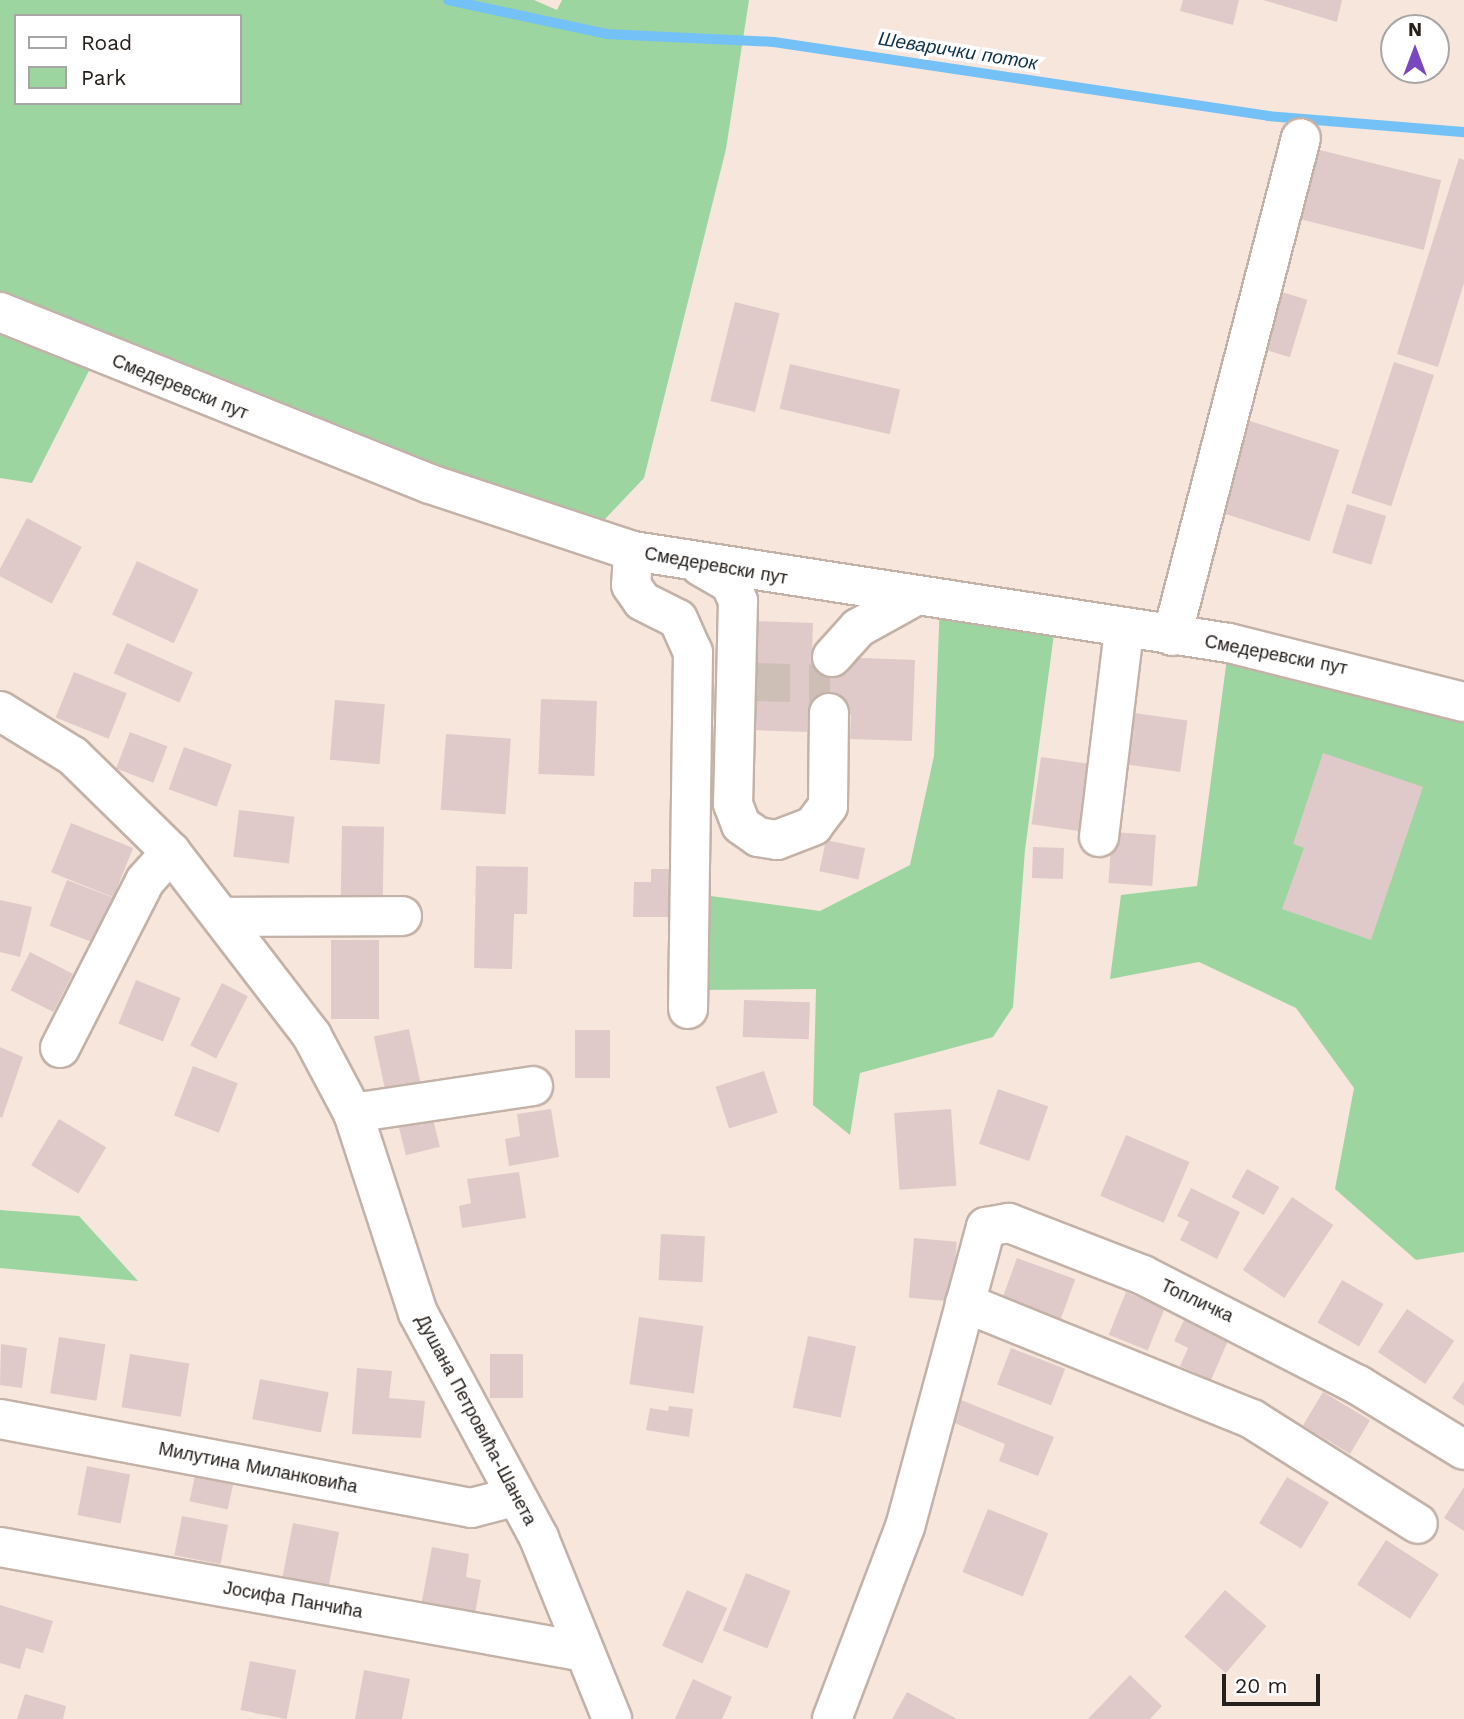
<!DOCTYPE html>
<meta charset="utf-8">
<style>
body{margin:0}
#map{position:relative;width:1464px;height:1719px;overflow:hidden;background:#f7e6dc;font-family:"Work Sans",sans-serif}
div>[style]{position:absolute}
.green>*{inset:0;background:#9dd5a0}
.stream>*{height:10px;margin:-5px;padding:0 5px;transform-origin:5px;border-radius:5px;background:#73c1f7}
.building>*{inset:0;background:#dfcac9;transform-origin:0 0}
.minor-tunnel>*{height:38px;margin-top:-19px;transform-origin:0;background:repeating-linear-gradient(90deg,#cdbeb6 0 38px,transparent 0 57px)}
.roads{filter:drop-shadow(2px 0 #c3b2a8) drop-shadow(-2px 0 #c3b2a8) drop-shadow(0 2px #c3b2a8) drop-shadow(0 -2px #c3b2a8)}
.minor>*{height:38px;margin:-19px;padding:0 19px;transform-origin:19px;border-radius:19px;background:#fff}
.major>*{height:38px;margin:-19px;padding:0 19px;transform-origin:19px;border-radius:19px;background:#fff}
span{translate:-50% -50%;white-space:nowrap;text-align:center;line-height:1.15;-webkit-text-stroke:7px #fff;paint-order:stroke}
.street-label{font-size:18px;color:#26201c}
.water-label{font-size:19px;color:#11334a;font-style:italic}
.legend{position:absolute;left:14px;top:14px;width:228px;height:91px;box-sizing:border-box;background:#fff;border:2px solid #a8a6a4;margin:0;padding:9px 12px;list-style:none;font-size:21px;color:#26201c}
.legend li{display:flex;align-items:center;gap:14px;height:35px}
.legend b{width:35px;border:2px solid #a8a6a4}
.north{position:absolute;left:1380px;top:14px;width:70px;height:70px;box-sizing:border-box;background:#fff;border:2px solid #a8a6a4;border-radius:50%;rotate:0deg;font-size:19px;font-weight:700;line-height:28px;text-align:center;color:#26201c}
.north::after{content:'';display:block;margin:auto;width:24px;height:32px;background:#7948c0;clip-path:polygon(50% 0,100% 100%,50% 72%,0 100%)}
.scale{position:absolute;left:1222px;top:1674px;width:98px;height:32px;box-sizing:border-box;border:4px solid #26201c;border-top:0;padding-left:9px;font-size:21px;line-height:24px;white-space:nowrap;color:#26201c;-webkit-text-stroke:5px #fff;paint-order:stroke}
</style>
<div id="map">
<div class="green">
<div style="clip-path:polygon(evenodd,0 0,534px 0,557px 10px,562px 0,749px 0,726px 149px,644px 478px,587px 538px,98px 353px,32px 483px,0 478px,0 0,16px 16px,240px 16px,240px 103px,16px 103px,16px 16px)"></div>
<div style="clip-path:polygon(940px 602px,1056px 619px,1025px 850px,1013px 1007px,993px 1037px,860px 1073px,850px 1135px,813px 1105px,816px 989px,697px 990px,696px 894px,820px 911px,910px 865px,934px 756px)"></div>
<div style="clip-path:polygon(1229px 643px,1464px 702px,1464px 1252px,1416px 1260px,1335px 1189px,1354px 1088px,1296px 1008px,1199px 962px,1110px 979px,1121px 895px,1197px 886px)"></div>
<div style="clip-path:polygon(0 1210px,79px 1216px,138px 1281px,0 1268px)"></div>
</div>
<div class="stream">
<div style="left:448px;top:0;width:162px;rotate:12.1deg"></div>
<div style="left:606px;top:34px;width:168px;rotate:2.7deg"></div>
<div style="left:774px;top:42px;width:500px;rotate:8.5deg"></div>
<div style="left:1268px;top:116px;width:197px;rotate:4.7deg"></div>
</div>
<div class="building">
<div style="clip-path:polygon(1183px 0,1239px 0,1233px 25px,1180px 11px)"></div>
<div style="clip-path:polygon(1263px 0,1342px 0,1337px 22px)"></div>
<div style="left:1316px;top:149px;width:129px;height:72px;rotate:14deg"></div>
<div style="clip-path:polygon(1459px 158px,1464px 160px,1464px 283px,1438px 367px,1397px 354px)"></div>
<div style="left:1272px;top:289px;width:37px;height:60px;rotate:17deg"></div>
<div style="left:735px;top:302px;width:46px;height:102px;rotate:14deg"></div>
<div style="left:1394px;top:362px;width:42px;height:138px;rotate:18deg"></div>
<div style="left:790px;top:364px;width:113px;height:46px;rotate:13deg"></div>
<div style="left:1247px;top:420px;width:97px;height:96px;rotate:18deg"></div>
<div style="left:1347px;top:504px;width:41px;height:51px;rotate:17deg"></div>
<div style="left:27px;top:518px;width:62px;height:64px;rotate:28deg"></div>
<div style="left:137px;top:561px;width:68px;height:59px;rotate:25deg"></div>
<div style="clip-path:polygon(754px 621px,813px 623px,812px 656px,915px 660px,912px 741px,850px 739px,851px 715px,808px 713px,807px 732px,750px 730px)"></div>
<div style="left:127px;top:643px;width:72px;height:33px;rotate:24deg"></div>
<div style="left:74px;top:672px;width:57px;height:49px;rotate:22deg"></div>
<div style="left:541px;top:699px;width:56px;height:75px;rotate:2deg"></div>
<div style="left:335px;top:700px;width:50px;height:60px;rotate:5deg"></div>
<div style="left:1127px;top:712px;width:61px;height:52px;rotate:8deg"></div>
<div style="left:130px;top:732px;width:40px;height:39px;rotate:21deg"></div>
<div style="left:446px;top:734px;width:65px;height:76px;rotate:4deg"></div>
<div style="left:184px;top:747px;width:51px;height:45px;rotate:20deg"></div>
<div style="clip-path:polygon(1323px 753px,1423px 787px,1371px 940px,1282px 909px,1304px 848px,1293px 844px)"></div>
<div style="left:1041px;top:757px;width:53px;height:68px;rotate:8deg"></div>
<div style="left:239px;top:810px;width:56px;height:47px;rotate:7deg"></div>
<div style="left:71px;top:823px;width:67px;height:53px;rotate:22deg"></div>
<div style="left:342px;top:826px;width:42px;height:80px;rotate:1deg"></div>
<div style="left:1112px;top:832px;width:44px;height:51px;rotate:4deg"></div>
<div style="left:826px;top:840px;width:40px;height:32px;rotate:12deg"></div>
<div style="left:1033px;top:847px;width:31px;height:31px;rotate:2deg"></div>
<div style="clip-path:polygon(476px 866px,528px 867px,527px 914px,514px 914px,512px 969px,474px 968px)"></div>
<div style="clip-path:polygon(651px 869px,671px 869px,671px 917px,633px 917px,634px 882px,651px 882px)"></div>
<div style="left:67px;top:880px;width:49px;height:49px;rotate:21deg"></div>
<div style="clip-path:polygon(0 900px,32px 907px,20px 957px,0 952px)"></div>
<div style="left:331px;top:940px;width:48px;height:79px"></div>
<div style="left:30px;top:952px;width:48px;height:43px;rotate:27deg"></div>
<div style="left:136px;top:980px;width:48px;height:47px;rotate:22deg"></div>
<div style="left:222px;top:983px;width:29px;height:70px;rotate:27deg"></div>
<div style="left:744px;top:1000px;width:66px;height:37px;rotate:2deg"></div>
<div style="left:409px;top:1029px;width:55px;height:36px;rotate:78deg"></div>
<div style="left:575px;top:1030px;width:35px;height:48px"></div>
<div style="clip-path:polygon(0 1047px,23px 1057px,2px 1118px,0 1117px)"></div>
<div style="left:193px;top:1066px;width:48px;height:53px;rotate:21deg"></div>
<div style="left:764px;top:1071px;width:44px;height:51px;rotate:72deg"></div>
<div style="left:998px;top:1089px;width:53px;height:58px;rotate:19deg"></div>
<div style="left:429px;top:1103px;width:45px;height:35px;rotate:76deg"></div>
<div style="clip-path:polygon(551px 1109px,559px 1157px,509px 1166px,505px 1139px,520px 1136px,517px 1114px)"></div>
<div style="left:951px;top:1109px;width:77px;height:57px;rotate:86deg"></div>
<div style="left:59px;top:1119px;width:55px;height:54px;rotate:31deg"></div>
<div style="left:1126px;top:1135px;width:69px;height:66px;rotate:23deg"></div>
<div style="left:1247px;top:1169px;width:37px;height:32px;rotate:29deg"></div>
<div style="clip-path:polygon(519px 1172px,526px 1218px,462px 1228px,459px 1206px,471px 1203px,467px 1179px)"></div>
<div style="clip-path:polygon(1191px 1188px,1240px 1212px,1217px 1259px,1180px 1240px,1189px 1222px,1177px 1216px)"></div>
<div style="left:1292px;top:1197px;width:50px;height:88px;rotate:34deg"></div>
<div style="left:661px;top:1234px;width:44px;height:46px;rotate:3deg"></div>
<div style="left:914px;top:1238px;width:43px;height:60px;rotate:5deg"></div>
<div style="left:1017px;top:1258px;width:62px;height:46px;rotate:20deg"></div>
<div style="left:1342px;top:1280px;width:48px;height:49px;rotate:30deg"></div>
<div style="left:1126px;top:1292px;width:42px;height:46px;rotate:22deg"></div>
<div style="left:1407px;top:1309px;width:57px;height:52px;rotate:34deg"></div>
<div style="clip-path:polygon(1187px 1314px,1231px 1334px,1211px 1380px,1180px 1366px,1188px 1348px,1174px 1341px)"></div>
<div style="left:639px;top:1317px;width:65px;height:68px;rotate:8deg"></div>
<div style="left:808px;top:1336px;width:49px;height:73px;rotate:12deg"></div>
<div style="left:59px;top:1337px;width:47px;height:57px;rotate:9deg"></div>
<div style="clip-path:polygon(1px 1344px,27px 1348px,22px 1388px,0 1385px)"></div>
<div style="left:1011px;top:1348px;width:58px;height:39px;rotate:21deg"></div>
<div style="left:130px;top:1354px;width:60px;height:54px;rotate:9deg"></div>
<div style="left:490px;top:1354px;width:33px;height:44px"></div>
<div style="clip-path:polygon(357px 1368px,392px 1371px,389px 1398px,425px 1401px,421px 1438px,352px 1434px)"></div>
<div style="left:260px;top:1379px;width:70px;height:41px;rotate:11deg"></div>
<div style="clip-path:polygon(1464px 1381px,1464px 1406px,1452px 1398px)"></div>
<div style="left:1323px;top:1392px;width:55px;height:39px;rotate:31deg"></div>
<div style="clip-path:polygon(961px 1400px,1054px 1437px,1038px 1476px,999px 1461px,1005px 1444px,952px 1422px)"></div>
<div style="clip-path:polygon(669px 1406px,693px 1409px,689px 1437px,646px 1430px,650px 1408px,668px 1411px)"></div>
<div style="left:87px;top:1466px;width:44px;height:50px;rotate:11deg"></div>
<div style="left:196px;top:1471px;width:39px;height:31px;rotate:12deg"></div>
<div style="left:1287px;top:1477px;width:49px;height:54px;rotate:31deg"></div>
<div style="clip-path:polygon(1464px 1487px,1464px 1531px,1444px 1518px)"></div>
<div style="left:988px;top:1509px;width:65px;height:68px;rotate:22deg"></div>
<div style="left:182px;top:1516px;width:47px;height:40px;rotate:11deg"></div>
<div style="left:293px;top:1523px;width:47px;height:55px;rotate:11deg"></div>
<div style="left:1386px;top:1540px;width:63px;height:53px;rotate:33deg"></div>
<div style="clip-path:polygon(432px 1547px,469px 1554px,466px 1577px,481px 1580px,475px 1614px,421px 1606px)"></div>
<div style="left:746px;top:1573px;width:48px;height:62px;rotate:22deg"></div>
<div style="left:687px;top:1590px;width:44px;height:61px;rotate:24deg"></div>
<div style="left:1225px;top:1590px;width:55px;height:62px;rotate:41deg"></div>
<div style="clip-path:polygon(0 1605px,53px 1621px,43px 1653px,26px 1648px,20px 1669px,0 1663px)"></div>
<div style="left:250px;top:1661px;width:47px;height:50px;rotate:11deg"></div>
<div style="clip-path:polygon(364px 1670px,410px 1679px,402px 1719px,355px 1719px)"></div>
<div style="clip-path:polygon(1130px 1675px,1162px 1706px,1150px 1719px,1088px 1719px)"></div>
<div style="clip-path:polygon(693px 1679px,732px 1697px,722px 1719px,675px 1719px)"></div>
<div style="clip-path:polygon(907px 1692px,957px 1719px,892px 1719px)"></div>
<div style="clip-path:polygon(25px 1694px,66px 1706px,63px 1719px,17px 1719px)"></div>
</div>
<div class="minor-tunnel">
<div style="left:752px;top:682px;width:78px;rotate:1.5deg"></div>
</div>
<div class="roads">
<div class="minor">
<div style="left:633px;top:551px;width:34px;rotate:93deg"></div>
<div style="left:631px;top:585px;width:19px;rotate:55deg"></div>
<div style="left:642px;top:601px;width:40px;rotate:26.6deg"></div>
<div style="left:678px;top:619px;width:36px;rotate:66deg"></div>
<div style="left:693px;top:652px;width:357px;rotate:90.8deg"></div>
<div style="left:700px;top:566px;width:34px;rotate:30deg"></div>
<div style="left:730px;top:583px;width:20px;rotate:66deg"></div>
<div style="left:738px;top:601px;width:203px;rotate:91.4deg"></div>
<div style="left:733px;top:804px;width:22px;rotate:69deg"></div>
<div style="left:741px;top:825px;width:21px;rotate:35deg"></div>
<div style="left:758px;top:837px;width:19px;rotate:9deg"></div>
<div style="left:777px;top:840px;width:39px;rotate:-21deg"></div>
<div style="left:813px;top:826px;width:25px;rotate:-53deg"></div>
<div style="left:828px;top:806px;width:93px;rotate:-89.4deg"></div>
<div style="left:1172px;top:636px;width:514px;rotate:-75.48deg"></div>
<div style="left:832px;top:657px;width:39px;rotate:-48deg"></div>
<div style="left:858px;top:628px;width:62px;rotate:-29.1deg"></div>
<div style="left:0;top:711px;width:86px;rotate:31.7deg"></div>
<div style="left:73px;top:756px;width:137px;rotate:44.4deg"></div>
<div style="left:171px;top:852px;width:232px;rotate:52.5deg"></div>
<div style="left:312px;top:1036px;width:87px;rotate:62deg"></div>
<div style="left:353px;top:1113px;width:210px;rotate:72deg"></div>
<div style="left:418px;top:1313px;width:255px;rotate:61.7deg"></div>
<div style="left:539px;top:1538px;width:195px;rotate:68deg"></div>
<div style="left:1099px;top:837px;width:209px;rotate:-83.1deg"></div>
<div style="left:225px;top:917px;width:177px;rotate:-0.3deg"></div>
<div style="left:60px;top:1048px;width:187px;rotate:-63deg"></div>
<div style="left:145px;top:881px;width:39px;rotate:-48deg"></div>
<div style="left:353px;top:1113px;width:182px;rotate:-8.5deg"></div>
<div style="left:965px;top:1303px;width:310px;rotate:22deg"></div>
<div style="left:1252px;top:1419px;width:196px;rotate:32.3deg"></div>
<div style="left:0;top:1419px;width:479px;rotate:10.7deg"></div>
<div style="left:471px;top:1508px;width:44px;rotate:-14.3deg"></div>
<div style="left:0;top:1547px;width:594px;rotate:10.18deg"></div>
<div style="left:832px;top:1719px;width:205px;rotate:-69.2deg"></div>
<div style="left:905px;top:1527px;width:311px;rotate:-74.9deg"></div>
<div style="left:986px;top:1227px;width:23px;rotate:-10deg"></div>
<div style="left:1009px;top:1223px;width:144px;rotate:21.2deg"></div>
<div style="left:1143px;top:1275px;width:242px;rotate:27.1deg"></div>
<div style="left:1358px;top:1385px;width:124px;rotate:31.5deg"></div>
</div>
<div class="major">
<div style="left:0;top:312px;width:463px;rotate:21.8deg"></div>
<div style="left:430px;top:484px;width:214px;rotate:18.3deg"></div>
<div style="left:633px;top:551px;width:603px;rotate:8.78deg"></div>
<div style="left:1229px;top:643px;width:242px;rotate:14.1deg"></div>
</div>
</div>
<div class="street-label">
<span style="left:180px;top:387px;rotate:22deg">Смедеревски пут</span>
<span style="left:716px;top:566px;rotate:10deg">Смедеревски пут</span>
<span style="left:1276px;top:655px;rotate:11deg">Смедеревски пут</span>
<span style="left:1197px;top:1301px;rotate:25deg">Топличка</span>
<span style="left:476px;top:1420px;rotate:62deg">Душана Петровића-Шанета</span>
<span style="left:258px;top:1468px;rotate:11deg">Милутина Миланковића</span>
<span style="left:293px;top:1600px;rotate:10deg">Јосифа Панчића</span>
</div>
<div class="water-label">
<span style="left:958px;top:51px;rotate:9deg">Шеварички поток</span>
</div>
<ul class="legend">
<li><b style="height:9px;background:#fff"></b>Road</li>
<li><b style="height:19px;background:#9dd5a0"></b>Park</li>
</ul>
<div class="north">N</div>
<div class="scale">20 m</div>
</div>
